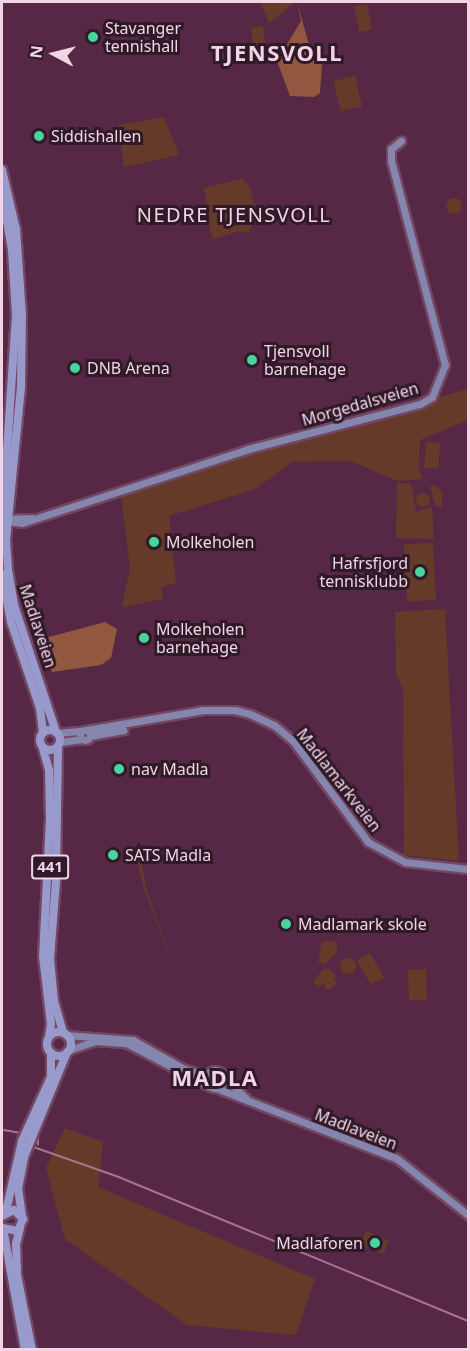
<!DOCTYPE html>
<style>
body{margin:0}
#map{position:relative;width:470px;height:1351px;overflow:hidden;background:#572846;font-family:"Noto Sans",sans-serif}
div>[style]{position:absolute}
.green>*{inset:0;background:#653a28;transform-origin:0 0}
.round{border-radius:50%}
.forest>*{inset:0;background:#92573f}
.stream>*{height:1.5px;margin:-0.75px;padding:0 0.75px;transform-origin:0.75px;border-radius:0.75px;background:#ab7194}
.roads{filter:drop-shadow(2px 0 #734763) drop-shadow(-2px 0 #734763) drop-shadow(0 2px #734763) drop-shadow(0 -2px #734763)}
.secondary>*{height:7px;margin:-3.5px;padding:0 3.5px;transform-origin:3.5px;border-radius:3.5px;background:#8586ad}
.secondary>.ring{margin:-3.5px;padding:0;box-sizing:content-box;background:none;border:7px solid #8586ad;border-radius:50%}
.primary>*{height:8px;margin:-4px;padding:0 4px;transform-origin:4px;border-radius:4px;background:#999acc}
.primary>.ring{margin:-4px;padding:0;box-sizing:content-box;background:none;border:8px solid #999acc;border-radius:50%}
.dots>*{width:16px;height:16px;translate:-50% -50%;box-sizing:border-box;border:3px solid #301a27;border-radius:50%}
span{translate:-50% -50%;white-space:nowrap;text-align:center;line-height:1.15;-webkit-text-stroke:6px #301a27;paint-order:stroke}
.shield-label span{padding:2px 4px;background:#301a27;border:2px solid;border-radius:4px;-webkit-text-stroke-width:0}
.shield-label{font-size:15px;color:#f2d4e5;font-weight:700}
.poi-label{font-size:16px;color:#f2d4e5}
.left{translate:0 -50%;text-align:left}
.right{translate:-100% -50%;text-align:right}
.street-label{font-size:16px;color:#f2d4e5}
.quarter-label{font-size:20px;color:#f2d4e5;letter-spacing:1.5px}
.district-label{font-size:22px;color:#f2d4e5;font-weight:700;letter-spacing:1.5px}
.frame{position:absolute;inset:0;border:3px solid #f2d4e5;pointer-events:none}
.north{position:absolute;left:24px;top:24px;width:60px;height:60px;-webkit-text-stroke:4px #301a27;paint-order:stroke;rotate:277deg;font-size:16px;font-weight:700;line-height:24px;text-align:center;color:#f2d4e5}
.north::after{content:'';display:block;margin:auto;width:21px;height:27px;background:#f2d4e5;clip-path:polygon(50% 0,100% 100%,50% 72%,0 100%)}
</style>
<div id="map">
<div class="green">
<div style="clip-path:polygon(295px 2px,269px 23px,261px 3px,263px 2px)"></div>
<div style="left:367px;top:4px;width:26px;height:13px;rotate:79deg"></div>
<div style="left:263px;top:26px;width:31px;height:12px;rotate:83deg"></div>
<div style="left:355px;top:76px;width:31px;height:22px;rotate:77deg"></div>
<div style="clip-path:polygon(164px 117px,179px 155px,124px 167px,118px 125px)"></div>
<div style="clip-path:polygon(242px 179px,249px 185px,257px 217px,254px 223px,248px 233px,239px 231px,213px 239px,205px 212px,208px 210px,204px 188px)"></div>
<div class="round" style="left:446px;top:198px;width:16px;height:16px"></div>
<div style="clip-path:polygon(468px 389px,468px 420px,420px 440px,419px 470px,423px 479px,397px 481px,351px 461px,292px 462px,255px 489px,169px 516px,176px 583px,161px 587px,163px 599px,122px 607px,130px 568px,121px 496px,234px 456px)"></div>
<div style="left:426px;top:442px;width:14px;height:26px;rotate:4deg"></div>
<div style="clip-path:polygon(397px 483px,411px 483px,416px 512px,432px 507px,434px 539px,396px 538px)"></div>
<div style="clip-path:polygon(434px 485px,442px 491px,442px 506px,436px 507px,430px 486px)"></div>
<div class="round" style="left:416px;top:493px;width:14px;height:14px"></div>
<div style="left:433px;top:543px;width:57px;height:29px;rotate:87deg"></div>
<div style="clip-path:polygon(445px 609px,450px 701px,459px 861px,404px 855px,403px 688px,396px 674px,395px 612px)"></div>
<div style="clip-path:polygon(141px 862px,147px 892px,180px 984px,144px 889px,138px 864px)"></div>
<div style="clip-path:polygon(337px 941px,337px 952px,325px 964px,318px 962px,322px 942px)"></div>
<div style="left:370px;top:953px;width:28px;height:15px;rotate:60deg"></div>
<div class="round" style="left:340px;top:958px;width:16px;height:16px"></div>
<div style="clip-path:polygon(323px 969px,330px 969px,336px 976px,333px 980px,338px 982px,331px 989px,325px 989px,325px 983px,319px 987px,313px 982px)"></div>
<div style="left:426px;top:969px;width:31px;height:18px;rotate:88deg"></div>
<div style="clip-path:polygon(65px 1128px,103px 1142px,98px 1187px,315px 1279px,296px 1335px,187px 1325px,65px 1239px,46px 1168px)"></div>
<div style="left:366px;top:1231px;width:25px;height:15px;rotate:23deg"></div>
</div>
<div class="forest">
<div style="clip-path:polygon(297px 2px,313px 59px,322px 64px,320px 93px,314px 97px,290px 96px,277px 61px,301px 21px)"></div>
<div style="clip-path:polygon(105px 622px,117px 629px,111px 658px,101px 665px,52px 672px,38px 640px)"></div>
</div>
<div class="stream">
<div style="left:4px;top:1130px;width:17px;rotate:10deg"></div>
<div style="left:38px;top:1145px;width:13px;rotate:-90deg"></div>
<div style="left:31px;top:1146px;width:93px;rotate:19.4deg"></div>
<div style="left:119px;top:1177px;width:378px;rotate:22.4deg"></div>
</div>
<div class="roads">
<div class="secondary">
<div style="left:4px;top:519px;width:28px;rotate:-2deg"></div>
<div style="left:4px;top:521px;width:18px;rotate:6deg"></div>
<div style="left:22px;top:523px;width:238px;rotate:-18.1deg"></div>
<div style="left:248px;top:449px;width:178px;rotate:-14.7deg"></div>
<div style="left:420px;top:404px;width:14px;rotate:-30deg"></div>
<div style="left:432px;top:397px;width:35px;rotate:-68deg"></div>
<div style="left:445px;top:365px;width:211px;rotate:-104.8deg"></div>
<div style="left:391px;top:161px;width:12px;rotate:-90deg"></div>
<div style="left:391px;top:149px;width:13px;rotate:-39deg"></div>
<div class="ring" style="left:80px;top:730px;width:3px;height:3px"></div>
<div style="left:86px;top:730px;width:119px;rotate:-9.7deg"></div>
<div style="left:203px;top:710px;width:32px"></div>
<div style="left:235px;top:710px;width:16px;rotate:15deg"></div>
<div style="left:250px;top:714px;width:26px;rotate:25deg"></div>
<div style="left:274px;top:725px;width:25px;rotate:40deg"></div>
<div style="left:293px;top:741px;width:126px;rotate:53.4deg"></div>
<div style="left:368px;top:842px;width:42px;rotate:28.4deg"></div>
<div style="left:405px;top:862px;width:63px;rotate:6.3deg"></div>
<div style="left:57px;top:733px;width:25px;rotate:-5deg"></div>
<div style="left:90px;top:736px;width:34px;rotate:-10deg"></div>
<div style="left:60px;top:742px;width:22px;rotate:-8deg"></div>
<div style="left:66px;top:1035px;width:67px;rotate:4.3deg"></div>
<div style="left:133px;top:1040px;width:59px;rotate:29.6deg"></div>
<div style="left:184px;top:1069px;width:23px;rotate:15deg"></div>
<div style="left:69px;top:1050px;width:28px;rotate:-19deg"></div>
<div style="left:95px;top:1041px;width:31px;rotate:4deg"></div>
<div style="left:126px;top:1043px;width:93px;rotate:27.7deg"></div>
<div class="ring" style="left:206px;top:1070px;width:11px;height:11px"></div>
<div style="left:224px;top:1077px;width:30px;rotate:44deg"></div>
<div style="left:216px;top:1088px;width:193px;rotate:21.3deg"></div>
<div style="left:396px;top:1158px;width:92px;rotate:38.4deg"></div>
</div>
<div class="primary">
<div style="left:2px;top:170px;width:61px;rotate:76.7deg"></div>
<div style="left:16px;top:229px;width:85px;rotate:86deg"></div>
<div style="left:22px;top:314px;width:73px;rotate:90.8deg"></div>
<div style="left:21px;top:387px;width:154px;rotate:95.6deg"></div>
<div style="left:6px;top:540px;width:30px;rotate:86deg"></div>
<div style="left:8px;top:570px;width:39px;rotate:80deg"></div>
<div style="left:15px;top:608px;width:131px;rotate:71.7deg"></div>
<div style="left:2px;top:193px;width:58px;rotate:80deg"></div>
<div style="left:12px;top:250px;width:65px;rotate:86.5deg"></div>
<div style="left:16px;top:315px;width:212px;rotate:93.8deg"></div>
<div style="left:2px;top:574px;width:49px;rotate:79.4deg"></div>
<div style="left:11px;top:622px;width:91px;rotate:71.4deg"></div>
<div style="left:40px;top:708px;width:25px;rotate:83deg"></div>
<div class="ring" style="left:40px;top:730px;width:12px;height:12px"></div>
<div style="left:58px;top:747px;width:134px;rotate:90.9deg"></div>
<div style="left:56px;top:881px;width:78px;rotate:94.4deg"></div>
<div style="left:50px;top:959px;width:42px;rotate:84.6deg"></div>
<div style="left:54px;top:1001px;width:33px;rotate:74deg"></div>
<div style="left:43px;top:749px;width:22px;rotate:74deg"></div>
<div style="left:49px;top:770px;width:49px;rotate:88.8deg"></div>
<div style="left:50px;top:819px;width:137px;rotate:92.9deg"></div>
<div style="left:43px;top:956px;width:68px;rotate:83.3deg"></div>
<div style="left:51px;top:1024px;width:13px;rotate:99deg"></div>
<div class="ring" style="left:47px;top:1032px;width:16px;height:16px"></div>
<div style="left:6px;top:1211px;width:72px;rotate:-77.1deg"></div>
<div style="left:22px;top:1141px;width:70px;rotate:-65.6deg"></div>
<div style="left:51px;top:1077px;width:24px;rotate:-90deg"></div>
<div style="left:2px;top:1216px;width:13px;rotate:-27deg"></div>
<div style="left:14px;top:1210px;width:13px;rotate:45deg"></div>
<div style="left:23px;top:1219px;width:13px;rotate:113deg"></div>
<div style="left:18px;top:1231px;width:15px;rotate:-169deg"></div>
<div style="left:22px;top:1216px;width:27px;rotate:-98deg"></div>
<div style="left:18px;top:1189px;width:33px;rotate:-79deg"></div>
<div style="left:24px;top:1157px;width:113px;rotate:-67.7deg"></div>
<div style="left:3px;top:1228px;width:124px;rotate:79.8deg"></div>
<div style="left:20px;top:1228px;width:16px;rotate:104deg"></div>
<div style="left:16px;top:1244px;width:31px;rotate:88deg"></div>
<div style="left:17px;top:1275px;width:76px;rotate:78.7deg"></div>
</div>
</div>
<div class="dots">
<div style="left:93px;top:37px;background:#47d49d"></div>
<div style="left:39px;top:136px;background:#47d49d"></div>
<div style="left:252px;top:360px;background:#47d49d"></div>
<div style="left:75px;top:368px;background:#47d49d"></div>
<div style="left:154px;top:542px;background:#47d49d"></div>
<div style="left:420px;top:572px;background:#47d49d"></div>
<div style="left:144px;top:638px;background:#47d49d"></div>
<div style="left:119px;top:769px;background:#47d49d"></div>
<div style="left:113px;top:855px;background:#47d49d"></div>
<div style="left:286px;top:924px;background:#47d49d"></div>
<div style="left:375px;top:1243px;background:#47d49d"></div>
</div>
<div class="shield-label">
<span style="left:50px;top:867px">441</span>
</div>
<div class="poi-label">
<span class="left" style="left:105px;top:37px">Stavanger<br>tennishall</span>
<span class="left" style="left:51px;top:136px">Siddishallen</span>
<span class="left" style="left:264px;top:360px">Tjensvoll<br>barnehage</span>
<span class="left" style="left:87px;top:368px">DNB Arena</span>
<span class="left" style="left:166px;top:542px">Molkeholen</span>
<span class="right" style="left:408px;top:572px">Hafrsfjord<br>tennisklubb</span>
<span class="left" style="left:156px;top:638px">Molkeholen<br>barnehage</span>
<span class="left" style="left:131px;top:769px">nav Madla</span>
<span class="left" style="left:125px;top:855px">SATS Madla</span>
<span class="left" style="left:298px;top:924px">Madlamark skole</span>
<span class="right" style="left:363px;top:1243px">Madlaforen</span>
</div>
<div class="street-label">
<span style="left:360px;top:404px;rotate:-16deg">Morgedalsveien</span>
<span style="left:38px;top:626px;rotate:72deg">Madlaveien</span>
<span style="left:339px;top:780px;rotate:52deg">Madlamarkveien</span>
<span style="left:356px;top:1129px;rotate:21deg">Madlaveien</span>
</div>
<div class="quarter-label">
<span style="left:234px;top:214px">NEDRE TJENSVOLL</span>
</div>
<div class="district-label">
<span style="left:277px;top:53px">TJENSVOLL</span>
<span style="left:215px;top:1078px">MADLA</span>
</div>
<div class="frame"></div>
<div class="north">N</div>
</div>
